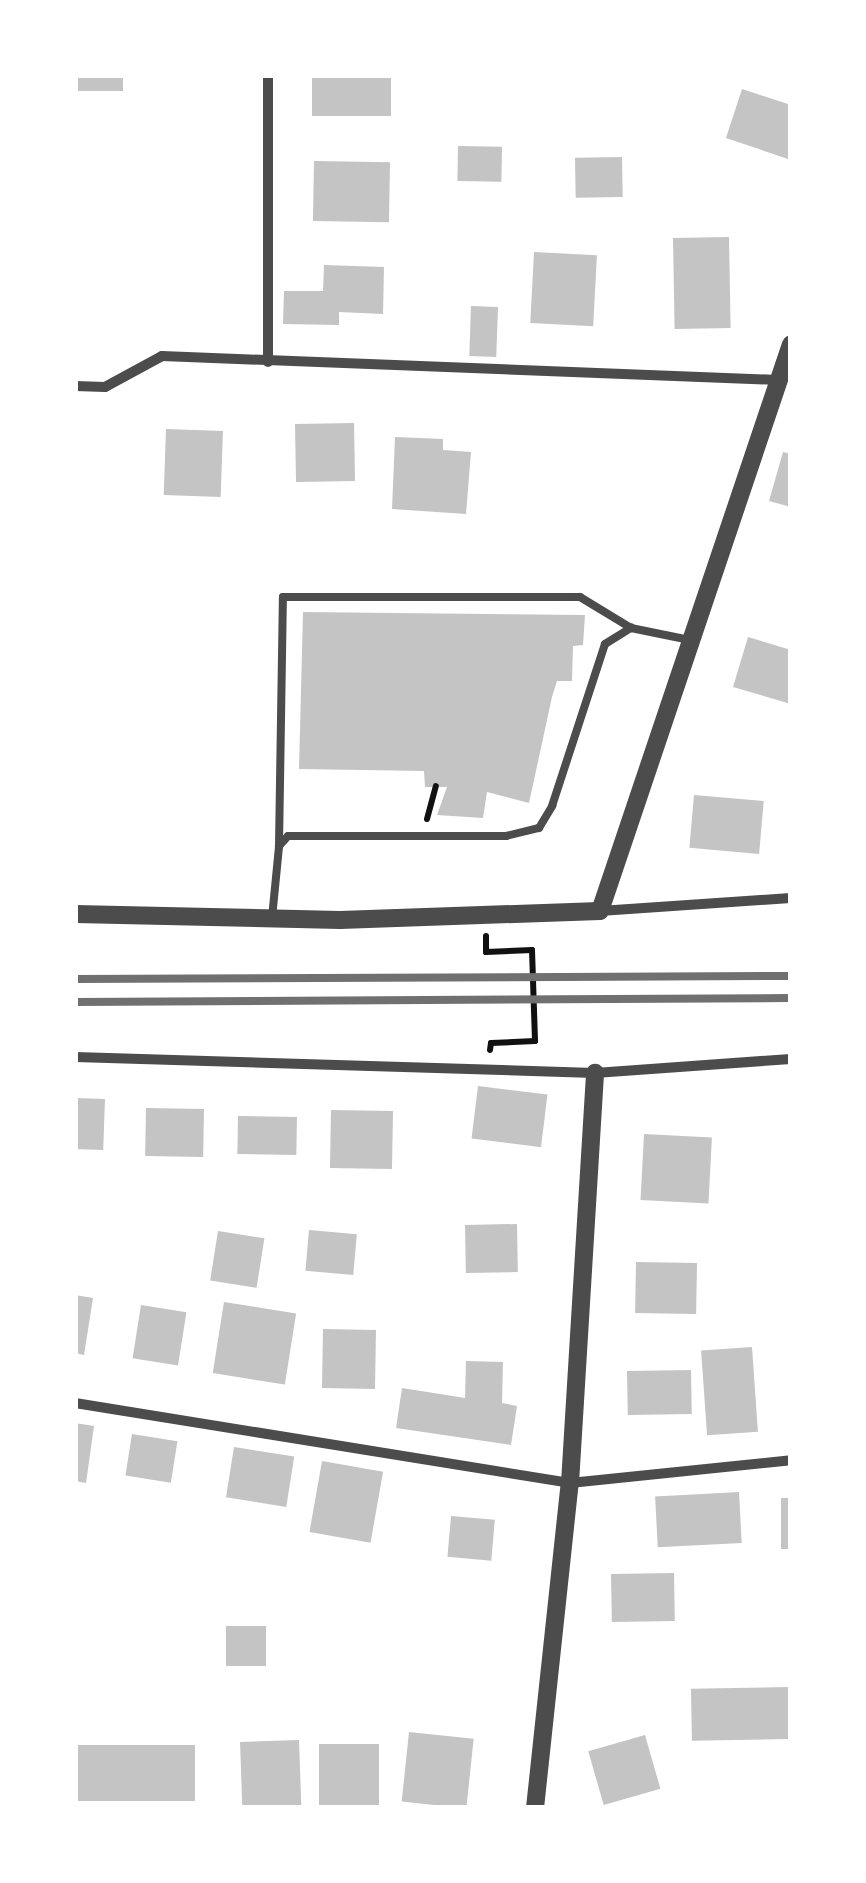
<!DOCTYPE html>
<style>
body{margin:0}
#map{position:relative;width:866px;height:1883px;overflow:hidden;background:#fff;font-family:"PT Sans Narrow",sans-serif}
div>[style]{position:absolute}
.building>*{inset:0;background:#c4c4c4;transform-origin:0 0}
.path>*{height:6px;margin:-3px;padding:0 3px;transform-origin:3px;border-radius:3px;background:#111}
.service>*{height:8px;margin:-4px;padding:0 4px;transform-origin:4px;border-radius:4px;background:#4c4c4c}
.minor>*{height:10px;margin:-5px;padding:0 5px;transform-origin:5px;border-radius:5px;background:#4c4c4c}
.tertiary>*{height:18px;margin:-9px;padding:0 9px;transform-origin:9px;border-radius:9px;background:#4c4c4c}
.rail>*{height:8px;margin:-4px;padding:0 4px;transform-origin:4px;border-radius:4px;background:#707070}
span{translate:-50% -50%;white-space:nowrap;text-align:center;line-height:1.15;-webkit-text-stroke:8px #fff;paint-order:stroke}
.frame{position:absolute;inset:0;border:78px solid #fff;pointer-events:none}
</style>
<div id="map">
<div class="building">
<div style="left:75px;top:75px;width:48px;height:16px"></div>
<div style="left:312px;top:75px;width:79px;height:41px"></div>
<div style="clip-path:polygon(742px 89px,791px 105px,791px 160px,726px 138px)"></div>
<div style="left:458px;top:146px;width:44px;height:35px;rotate:1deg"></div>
<div style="left:622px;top:157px;width:40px;height:47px;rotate:89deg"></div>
<div style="left:314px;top:161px;width:76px;height:60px;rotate:1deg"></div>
<div style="left:729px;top:237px;width:91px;height:56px;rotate:89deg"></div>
<div style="left:534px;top:252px;width:63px;height:71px;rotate:3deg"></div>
<div style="clip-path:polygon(324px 265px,384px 267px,383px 314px,339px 312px,339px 325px,283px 324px,284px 291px,323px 291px)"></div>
<div style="left:471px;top:306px;width:27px;height:50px;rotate:2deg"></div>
<div style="left:354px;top:423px;width:58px;height:59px;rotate:89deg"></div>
<div style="left:166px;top:429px;width:57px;height:66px;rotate:2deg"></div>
<div style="clip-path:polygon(395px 437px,443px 439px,443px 450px,471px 452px,466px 514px,392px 509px)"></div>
<div style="clip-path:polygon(783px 452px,791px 454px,791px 507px,769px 501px)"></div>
<div style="clip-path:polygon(303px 612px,585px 615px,583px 645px,573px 646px,572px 681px,557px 681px,552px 697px,529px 803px,487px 792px,483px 818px,437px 815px,447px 787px,425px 787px,424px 771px,299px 769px)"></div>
<div style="clip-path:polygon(748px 637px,791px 650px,791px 704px,733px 687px)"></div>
<div style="left:694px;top:795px;width:70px;height:53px;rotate:5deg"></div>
<div style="left:478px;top:1086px;width:70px;height:53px;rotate:7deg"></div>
<div style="left:75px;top:1098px;width:30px;height:51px;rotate:2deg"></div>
<div style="left:146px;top:1108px;width:58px;height:48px;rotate:1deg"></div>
<div style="left:331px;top:1110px;width:62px;height:58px;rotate:1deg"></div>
<div style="left:238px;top:1116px;width:59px;height:38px;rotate:1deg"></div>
<div style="left:644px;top:1134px;width:68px;height:66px;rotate:3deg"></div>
<div style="left:517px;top:1224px;width:48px;height:52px;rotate:89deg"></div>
<div style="left:309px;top:1230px;width:48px;height:41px;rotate:5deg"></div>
<div style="left:218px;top:1231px;width:47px;height:50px;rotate:9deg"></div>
<div style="left:636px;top:1262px;width:61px;height:51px;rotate:1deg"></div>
<div style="clip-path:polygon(75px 1295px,93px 1298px,84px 1355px,75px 1353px)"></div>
<div style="left:224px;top:1302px;width:73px;height:72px;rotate:9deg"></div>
<div style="left:141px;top:1305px;width:46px;height:54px;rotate:9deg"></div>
<div style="left:323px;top:1329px;width:53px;height:59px;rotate:1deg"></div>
<div style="left:752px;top:1347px;width:85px;height:51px;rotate:86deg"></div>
<div style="clip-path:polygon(466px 1361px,503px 1362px,502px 1403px,517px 1406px,511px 1445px,396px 1428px,402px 1388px,465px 1398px)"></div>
<div style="left:691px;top:1370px;width:44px;height:64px;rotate:89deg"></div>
<div style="clip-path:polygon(75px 1423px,94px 1426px,86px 1483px,75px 1481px)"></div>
<div style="left:132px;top:1434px;width:46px;height:42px;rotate:9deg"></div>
<div style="left:234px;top:1447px;width:61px;height:51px;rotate:9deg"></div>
<div style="left:322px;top:1461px;width:62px;height:72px;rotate:10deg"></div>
<div style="left:739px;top:1492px;width:51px;height:84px;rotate:87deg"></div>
<div style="left:791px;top:1498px;width:51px;height:10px;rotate:90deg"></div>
<div style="left:451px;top:1516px;width:44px;height:41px;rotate:5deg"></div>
<div style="left:674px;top:1573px;width:48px;height:63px;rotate:89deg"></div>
<div style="left:226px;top:1626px;width:40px;height:40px"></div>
<div style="left:790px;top:1687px;width:52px;height:99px;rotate:89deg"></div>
<div style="left:409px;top:1732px;width:65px;height:70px;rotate:6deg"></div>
<div style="left:645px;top:1735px;width:56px;height:59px;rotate:74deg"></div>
<div style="left:299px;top:1740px;width:68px;height:59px;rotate:88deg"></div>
<div style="left:319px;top:1744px;width:60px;height:64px"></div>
<div style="left:195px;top:1745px;width:56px;height:120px;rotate:90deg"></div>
</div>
<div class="path">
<div style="left:427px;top:819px;width:34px;rotate:-75deg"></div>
<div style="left:486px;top:936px;width:16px;rotate:90deg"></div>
<div style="left:486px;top:952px;width:46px;rotate:-2.5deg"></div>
<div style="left:532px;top:950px;width:91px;rotate:88.1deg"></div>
<div style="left:535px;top:1041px;width:44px;rotate:177.4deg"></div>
<div style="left:491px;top:1043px;width:7px;rotate:98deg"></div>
</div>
<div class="service">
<div style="left:279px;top:846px;width:249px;rotate:-89.1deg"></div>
<div style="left:283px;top:597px;width:297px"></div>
<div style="left:580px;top:597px;width:60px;rotate:31.3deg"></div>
<div style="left:272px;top:918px;width:72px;rotate:-84.4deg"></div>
<div style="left:279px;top:846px;width:13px;rotate:-48deg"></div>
<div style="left:288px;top:836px;width:218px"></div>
<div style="left:506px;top:836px;width:34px;rotate:-14deg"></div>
<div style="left:539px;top:828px;width:26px;rotate:-59deg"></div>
<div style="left:552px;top:806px;width:170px;rotate:-71.9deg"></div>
<div style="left:605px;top:644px;width:31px;rotate:-32deg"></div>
<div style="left:631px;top:628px;width:60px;rotate:11.5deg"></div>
</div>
<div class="minor">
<div style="left:268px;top:75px;width:287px;rotate:90deg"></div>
<div style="left:75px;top:386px;width:30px;rotate:2deg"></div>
<div style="left:105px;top:387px;width:65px;rotate:-28.5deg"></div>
<div style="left:162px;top:356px;width:615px;rotate:2.23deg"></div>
<div style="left:600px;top:911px;width:191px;rotate:-3.9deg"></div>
<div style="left:75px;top:1057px;width:520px;rotate:1.76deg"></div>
<div style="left:595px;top:1073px;width:196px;rotate:-4.1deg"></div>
<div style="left:75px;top:1403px;width:501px;rotate:9.18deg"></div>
<div style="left:570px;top:1483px;width:222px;rotate:-5.9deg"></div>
</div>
<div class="tertiary">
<div style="left:75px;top:914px;width:265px;rotate:1.3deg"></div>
<div style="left:340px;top:920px;width:260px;rotate:-2deg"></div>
<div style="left:600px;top:911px;width:598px;rotate:-71.38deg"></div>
<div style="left:535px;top:1808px;width:327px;rotate:-83.9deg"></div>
<div style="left:570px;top:1483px;width:411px;rotate:-86.5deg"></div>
</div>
<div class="rail">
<div style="left:75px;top:979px;width:716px;rotate:-0.24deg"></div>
<div style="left:75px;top:1002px;width:716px;rotate:-0.32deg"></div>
</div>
<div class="frame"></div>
</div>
